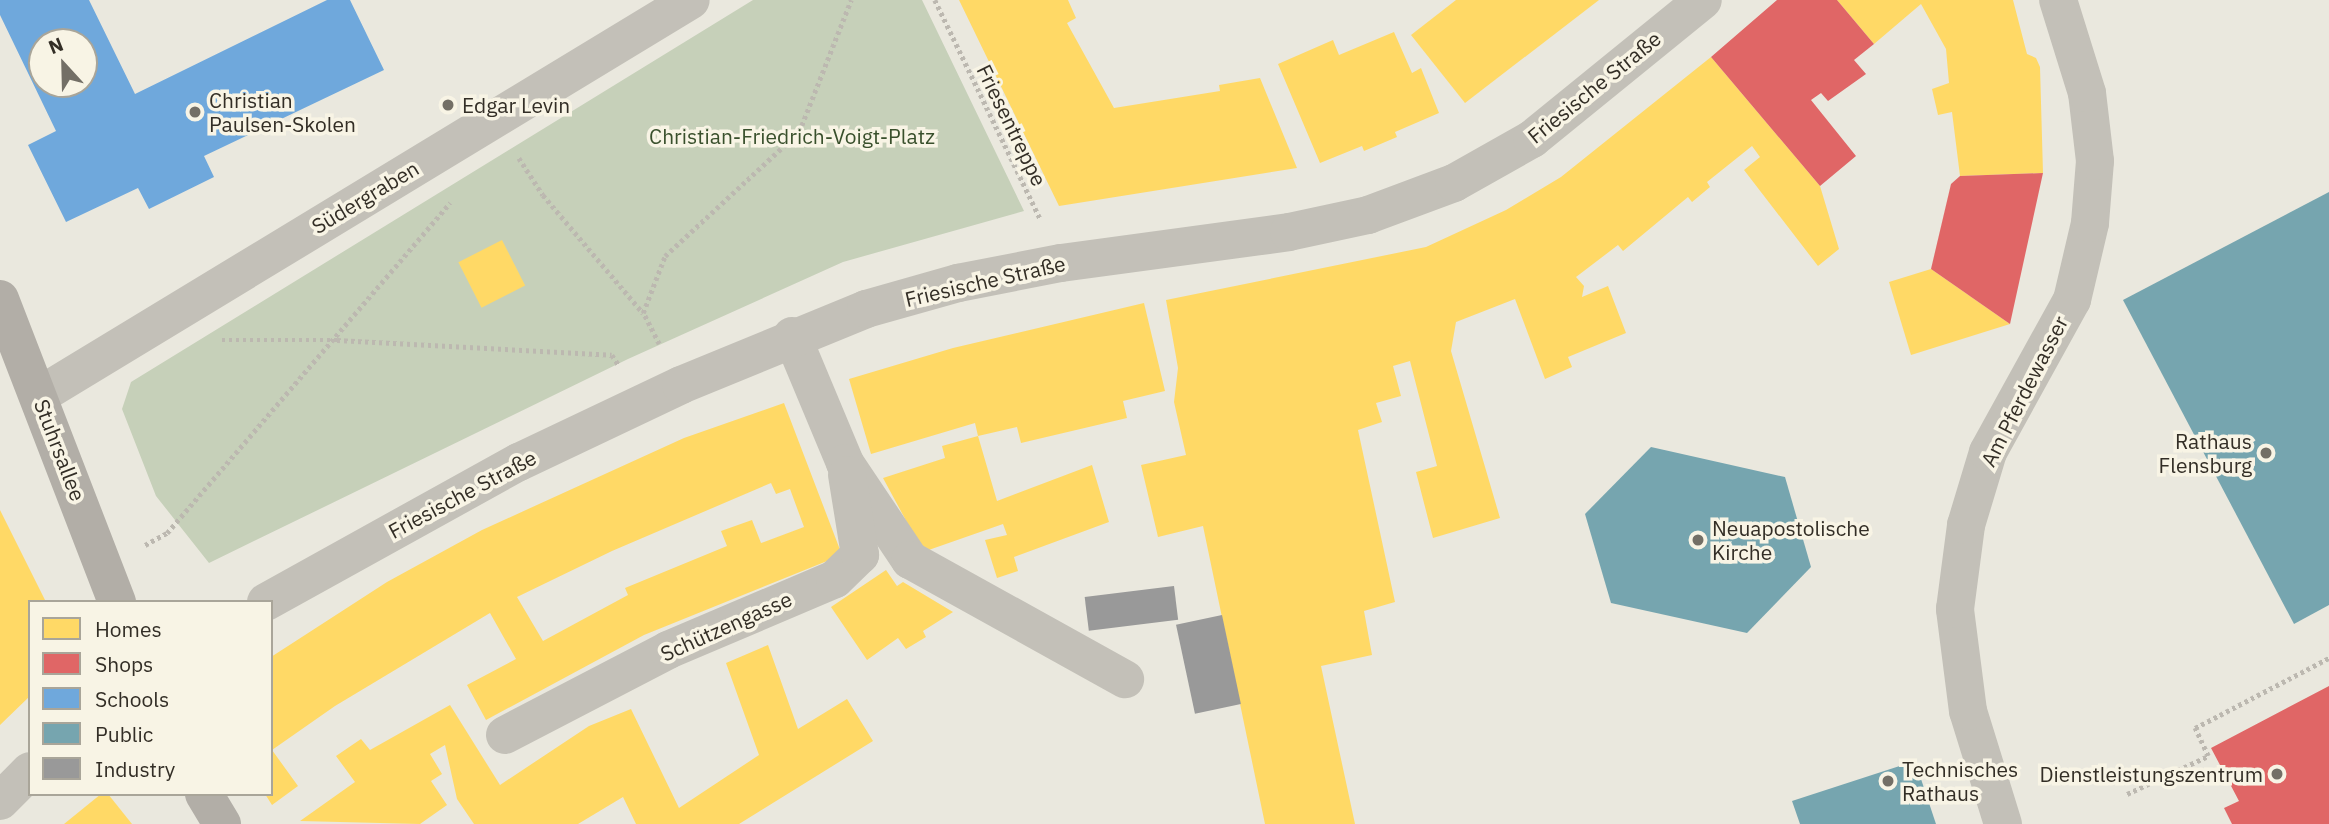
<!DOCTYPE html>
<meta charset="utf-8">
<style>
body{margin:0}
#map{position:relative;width:2329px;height:824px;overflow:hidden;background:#eae8de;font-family:"IBM Plex Sans",sans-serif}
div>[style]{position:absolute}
.green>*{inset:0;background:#c6d0b9}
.homes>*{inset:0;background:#ffd966;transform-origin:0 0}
.shops>*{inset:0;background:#e06666}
.schools>*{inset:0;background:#6fa8dc}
.public>*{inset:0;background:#76a5af}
.industry>*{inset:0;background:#999;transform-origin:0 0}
.path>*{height:4.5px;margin-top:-2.25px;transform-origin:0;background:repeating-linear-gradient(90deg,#bcb8b0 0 3.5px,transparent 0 7px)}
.minor>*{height:38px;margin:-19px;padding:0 19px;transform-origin:19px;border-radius:19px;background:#c3c0b8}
.major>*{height:38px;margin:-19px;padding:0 19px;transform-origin:19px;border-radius:19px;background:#b2aea7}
.dots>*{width:19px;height:19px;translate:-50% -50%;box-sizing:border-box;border:4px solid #f8f4e5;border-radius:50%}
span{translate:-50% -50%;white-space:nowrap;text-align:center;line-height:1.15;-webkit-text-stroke:7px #f8f4e5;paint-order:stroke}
.street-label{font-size:21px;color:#332e26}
.poi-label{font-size:21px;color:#332e26}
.left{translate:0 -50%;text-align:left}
.right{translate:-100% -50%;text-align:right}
.park-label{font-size:21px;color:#39502c}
.legend{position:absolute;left:28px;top:600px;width:245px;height:196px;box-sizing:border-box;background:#f8f4e5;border:2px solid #a9a599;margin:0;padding:9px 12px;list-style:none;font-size:21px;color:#332e26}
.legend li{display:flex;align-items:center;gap:14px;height:35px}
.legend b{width:35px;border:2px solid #a9a599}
.north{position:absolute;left:28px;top:28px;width:70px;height:70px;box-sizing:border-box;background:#f8f4e5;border:2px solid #a9a599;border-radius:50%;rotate:338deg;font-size:19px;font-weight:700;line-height:28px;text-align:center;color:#332e26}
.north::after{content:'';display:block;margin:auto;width:24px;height:32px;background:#736f66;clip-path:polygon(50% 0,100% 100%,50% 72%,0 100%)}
</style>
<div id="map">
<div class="green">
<div style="clip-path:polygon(753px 0,922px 0,1024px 211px,843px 262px,628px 359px,209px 563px,156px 496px,122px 409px,131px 382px)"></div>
</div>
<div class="homes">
<div style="clip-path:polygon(959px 0,1068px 0,1076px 18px,1067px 23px,1114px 108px,1220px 91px,1219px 85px,1260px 78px,1297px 168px,1059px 206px)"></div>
<div style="clip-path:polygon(1456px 0,1599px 0,1465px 103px,1411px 35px)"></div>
<div style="clip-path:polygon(1837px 0,2013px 0,2027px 54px,2036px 58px,2040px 67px,2043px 173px,1960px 176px,1952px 112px,1938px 115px,1932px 89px,1949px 83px,1946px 49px,1921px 4px,1874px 44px)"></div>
<div style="clip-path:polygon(1394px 32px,1412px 73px,1421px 68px,1439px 113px,1395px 132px,1397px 137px,1364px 151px,1362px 146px,1320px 163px,1278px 64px,1333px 40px,1339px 55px)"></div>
<div style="clip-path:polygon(1711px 57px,1820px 186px,1839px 249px,1818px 266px,1744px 170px,1760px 157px,1752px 146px,1707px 182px,1710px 187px,1692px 202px,1688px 197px,1623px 251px,1618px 245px,1576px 277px,1584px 286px,1582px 297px,1608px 286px,1626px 333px,1568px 357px,1572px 367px,1545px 379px,1515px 299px,1456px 322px,1451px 351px,1500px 518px,1433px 538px,1416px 472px,1437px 466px,1410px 361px,1393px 366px,1401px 396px,1376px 403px,1382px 422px,1358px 430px,1395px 602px,1364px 611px,1372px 655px,1321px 666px,1355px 824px,1265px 824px,1203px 526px,1158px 537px,1141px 465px,1186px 455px,1174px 402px,1178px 368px,1166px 300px,1426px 247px,1506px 210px,1561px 177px)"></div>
<div style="left:502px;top:240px;width:51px;height:49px;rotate:63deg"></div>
<div style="clip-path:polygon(1931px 269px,2010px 324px,1911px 355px,1889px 282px)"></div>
<div style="clip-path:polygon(1144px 303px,1165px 391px,1123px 401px,1127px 418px,1021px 443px,1017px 427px,978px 436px,975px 423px,871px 454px,849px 379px,953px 348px)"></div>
<div style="clip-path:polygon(evenodd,784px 403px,842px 555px,644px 635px,486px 720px,467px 685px,516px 659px,490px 613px,335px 706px,272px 750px,298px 786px,272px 805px,265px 794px,271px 794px,271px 657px,387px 582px,482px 530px,684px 438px,784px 403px,771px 483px,776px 494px,790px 489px,804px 527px,761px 543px,752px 520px,721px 531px,727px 546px,625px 588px,628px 595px,543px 641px,517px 597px,612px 551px,771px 483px)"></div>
<div style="clip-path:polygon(978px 436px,997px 501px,1092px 465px,1109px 522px,1014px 557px,1018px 571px,997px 578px,985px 540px,1007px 535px,1003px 524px,923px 552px,883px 478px,945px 458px,942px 446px)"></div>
<div style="clip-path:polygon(0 510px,46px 602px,30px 602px,30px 696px,0 725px)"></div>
<div style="clip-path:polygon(886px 570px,897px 586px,903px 582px,953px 612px,923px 631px,926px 637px,906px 649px,898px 638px,867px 660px,831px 607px)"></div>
<div style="clip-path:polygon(768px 645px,798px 729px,847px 699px,873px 741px,739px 824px,636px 824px,623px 797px,578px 824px,474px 824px,457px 799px,445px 745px,430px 754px,442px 774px,431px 781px,447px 805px,420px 824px,300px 821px,355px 782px,336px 756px,361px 739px,370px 750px,450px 705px,500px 785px,589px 726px,631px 709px,679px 808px,759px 755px,726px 663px)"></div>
<div style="clip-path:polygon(101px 794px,108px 794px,132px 824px,64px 824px)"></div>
</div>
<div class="shops">
<div style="clip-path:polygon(1777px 0,1837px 0,1874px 44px,1854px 60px,1866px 74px,1828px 101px,1821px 93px,1811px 100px,1856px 156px,1820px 186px,1711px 57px)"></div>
<div style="clip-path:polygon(2043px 173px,2010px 324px,1931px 269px,1951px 184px,1960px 176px)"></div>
<div style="clip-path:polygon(2329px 686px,2329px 824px,2232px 824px,2224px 808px,2239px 801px,2211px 748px)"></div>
</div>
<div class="schools">
<div style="clip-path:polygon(evenodd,0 0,89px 0,135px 94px,327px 0,350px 0,384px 70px,204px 156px,214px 177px,149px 209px,138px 188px,66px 222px,28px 145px,56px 131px,0 15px,0 0,42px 42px,84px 42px,84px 84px,42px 84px,42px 42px)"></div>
</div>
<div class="public">
<div style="clip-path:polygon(2329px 192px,2329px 605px,2294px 624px,2123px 300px)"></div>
<div style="clip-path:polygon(1651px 447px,1785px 477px,1811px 567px,1747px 633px,1611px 603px,1585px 514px)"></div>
<div style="clip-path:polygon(1915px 761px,1936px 824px,1800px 824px,1792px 801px)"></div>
</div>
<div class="industry">
<div style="left:1174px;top:586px;width:34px;height:90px;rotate:83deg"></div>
<div style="left:1222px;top:615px;width:91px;height:47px;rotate:78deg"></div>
</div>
<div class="path">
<div style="left:935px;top:0;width:244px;rotate:64.3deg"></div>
<div style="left:519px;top:158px;width:44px;rotate:57deg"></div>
<div style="left:543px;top:195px;width:155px;rotate:49.7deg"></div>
<div style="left:222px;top:340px;width:115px"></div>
<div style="left:337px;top:340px;width:275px;rotate:3.1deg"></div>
<div style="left:612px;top:355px;width:11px;rotate:56deg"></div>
<div style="left:659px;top:344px;width:35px;rotate:-117deg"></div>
<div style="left:643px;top:313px;width:61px;rotate:-68.9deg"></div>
<div style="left:665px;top:256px;width:183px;rotate:-42.8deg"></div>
<div style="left:799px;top:132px;width:142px;rotate:-68.5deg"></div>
<div style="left:145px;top:545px;width:25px;rotate:-29deg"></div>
<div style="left:167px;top:533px;width:435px;rotate:-49.4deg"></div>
<div style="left:2127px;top:794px;width:89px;rotate:-25.1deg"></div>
<div style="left:2208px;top:756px;width:31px;rotate:-115deg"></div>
<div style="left:2195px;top:728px;width:151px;rotate:-27.6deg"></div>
</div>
<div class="minor">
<div style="left:792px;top:336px;width:138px;rotate:67.3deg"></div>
<div style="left:845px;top:463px;width:117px;rotate:56.2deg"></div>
<div style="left:910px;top:560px;width:246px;rotate:29deg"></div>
<div style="left:40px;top:395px;width:761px;rotate:-31.25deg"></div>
<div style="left:266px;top:602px;width:289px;rotate:-29deg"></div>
<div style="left:519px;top:462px;width:179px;rotate:-25.4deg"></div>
<div style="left:681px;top:385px;width:200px;rotate:-22.3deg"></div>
<div style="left:866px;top:309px;width:96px;rotate:-15.8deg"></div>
<div style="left:958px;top:283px;width:105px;rotate:-11deg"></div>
<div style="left:1061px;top:263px;width:230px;rotate:-7.7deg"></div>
<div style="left:1289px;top:232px;width:81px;rotate:-12.1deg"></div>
<div style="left:1368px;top:215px;width:92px;rotate:-20.4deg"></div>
<div style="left:1454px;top:183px;width:90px;rotate:-29.4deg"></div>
<div style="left:1532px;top:139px;width:220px;rotate:-39.1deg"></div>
<div style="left:505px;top:735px;width:184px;rotate:-27.5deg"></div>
<div style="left:668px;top:650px;width:181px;rotate:-23deg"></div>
<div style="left:835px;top:579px;width:35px;rotate:-44deg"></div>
<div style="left:860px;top:555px;width:81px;rotate:-99.2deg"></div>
<div style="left:0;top:801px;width:42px;rotate:-45deg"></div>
<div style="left:2003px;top:824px;width:118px;rotate:-107.2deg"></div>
<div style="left:1968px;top:711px;width:103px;rotate:-97.3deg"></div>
<div style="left:1955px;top:609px;width:85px;rotate:-82.5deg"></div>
<div style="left:1966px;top:525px;width:76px;rotate:-73.2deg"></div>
<div style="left:1988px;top:452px;width:174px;rotate:-61.1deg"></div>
<div style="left:2072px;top:300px;width:79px;rotate:-76.8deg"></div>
<div style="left:2090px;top:223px;width:62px;rotate:-85.4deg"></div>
<div style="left:2095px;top:161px;width:68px;rotate:-96.7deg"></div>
<div style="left:2087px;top:93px;width:97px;rotate:-107.3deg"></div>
</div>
<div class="major">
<div style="left:0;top:299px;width:325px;rotate:68.9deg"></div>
<div style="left:204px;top:794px;width:35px;rotate:59deg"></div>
</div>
<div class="dots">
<div style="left:448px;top:105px;background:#736f66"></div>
<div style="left:195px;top:112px;background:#736f66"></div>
<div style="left:2266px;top:453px;background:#736f66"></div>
<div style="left:1698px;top:540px;background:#736f66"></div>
<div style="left:2277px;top:774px;background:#736f66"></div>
<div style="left:1888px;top:781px;background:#736f66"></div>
</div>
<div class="street-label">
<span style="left:1594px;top:87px;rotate:-39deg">Friesische Straße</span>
<span style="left:1012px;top:125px;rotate:64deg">Friesentreppe</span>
<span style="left:365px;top:197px;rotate:-31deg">Südergraben</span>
<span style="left:985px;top:281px;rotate:-13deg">Friesische Straße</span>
<span style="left:2024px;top:391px;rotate:-63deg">Am Pferdewasser</span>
<span style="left:60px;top:450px;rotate:69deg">Stuhrsallee</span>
<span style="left:462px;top:494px;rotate:-28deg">Friesische Straße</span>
<span style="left:726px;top:626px;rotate:-24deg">Schützengasse</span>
</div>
<div class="poi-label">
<span class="left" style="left:209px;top:112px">Christian<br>Paulsen-Skolen</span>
<span class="left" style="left:462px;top:105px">Edgar Levin</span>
<span class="right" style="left:2252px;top:453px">Rathaus<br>Flensburg</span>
<span class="left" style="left:1712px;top:540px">Neuapostolische<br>Kirche</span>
<span class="left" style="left:1902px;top:781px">Technisches<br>Rathaus</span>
<span class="right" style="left:2263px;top:774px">Dienstleistungszentrum</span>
</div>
<div class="park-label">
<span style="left:792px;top:136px">Christian-Friedrich-Voigt-Platz</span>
</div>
<ul class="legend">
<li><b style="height:19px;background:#ffd966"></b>Homes</li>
<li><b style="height:19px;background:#e06666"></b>Shops</li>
<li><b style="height:19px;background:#6fa8dc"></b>Schools</li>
<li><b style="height:19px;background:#76a5af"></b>Public</li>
<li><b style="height:19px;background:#999"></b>Industry</li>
</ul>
<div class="north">N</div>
</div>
